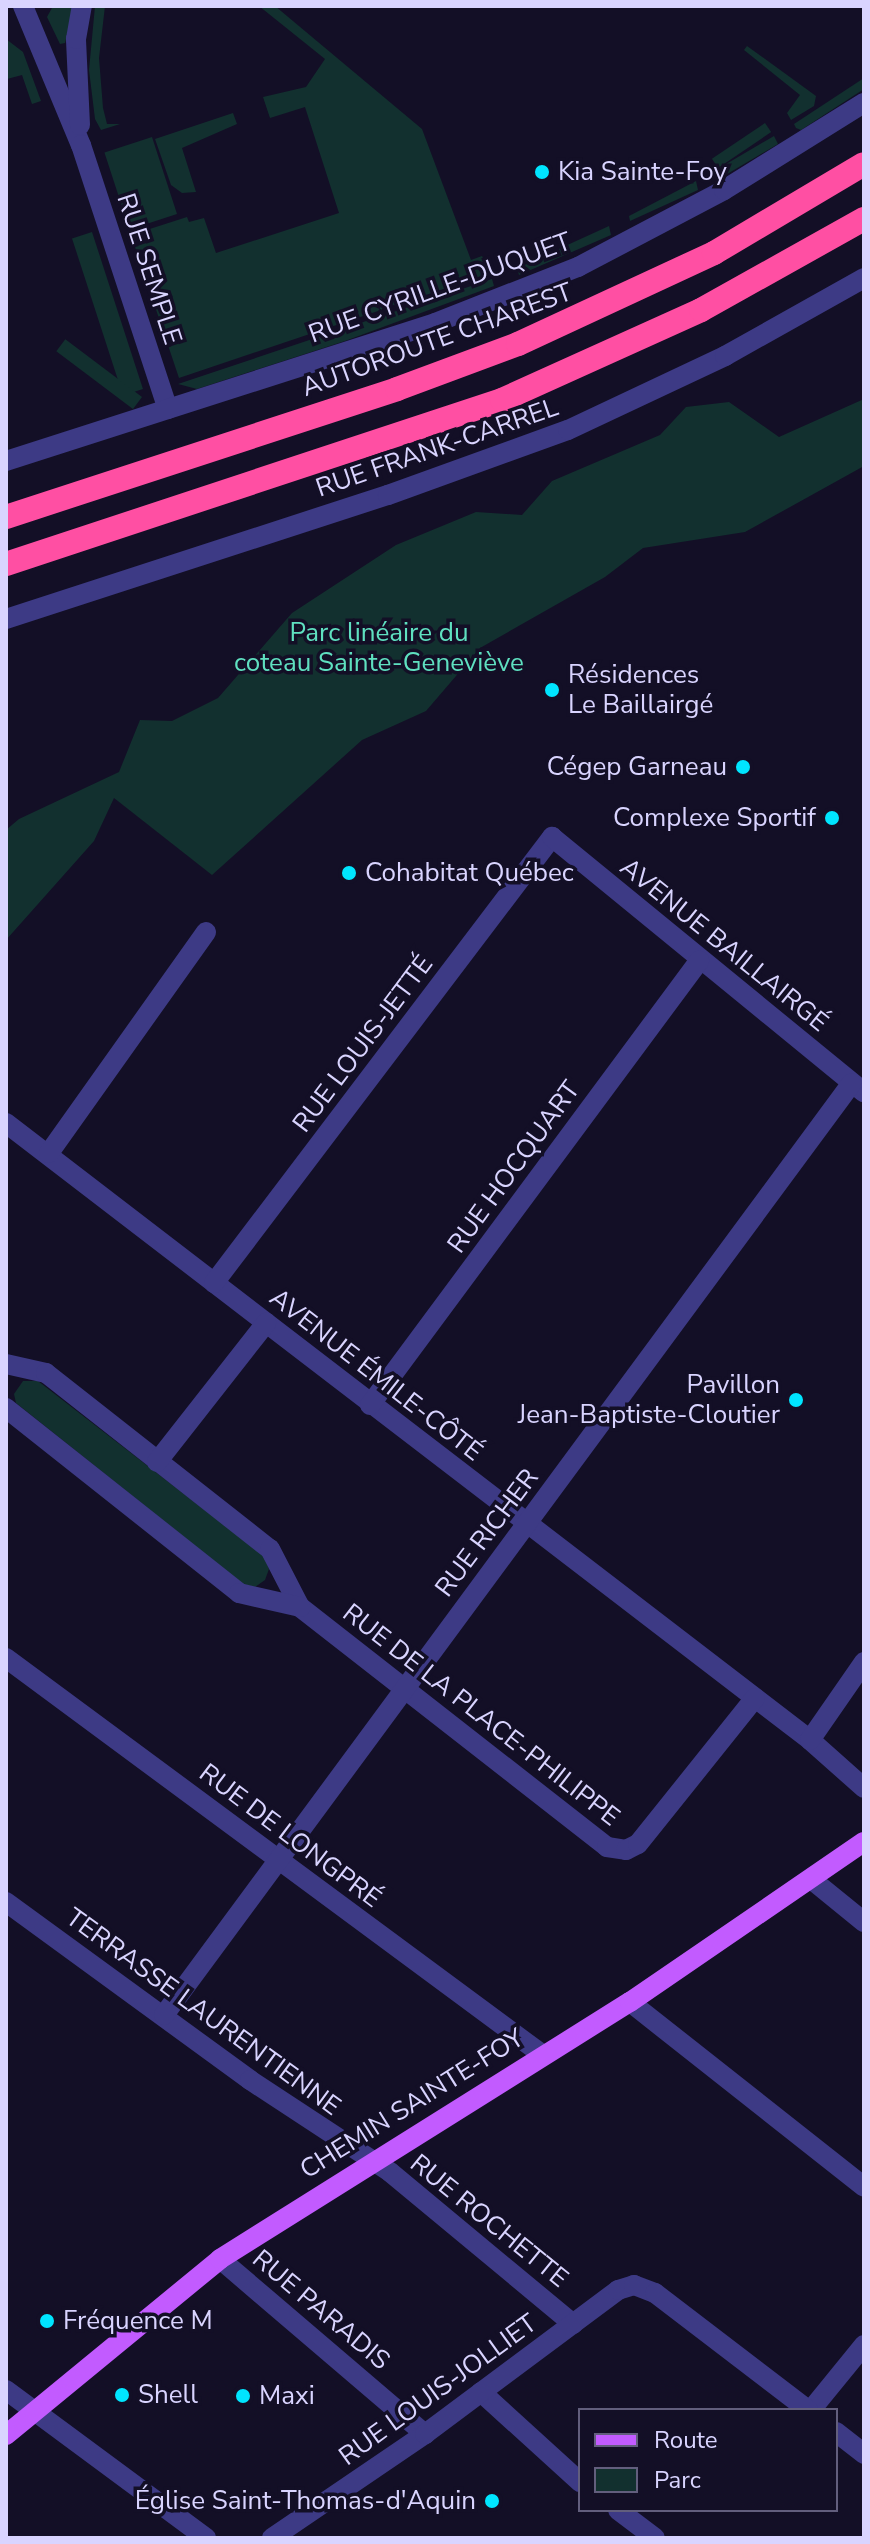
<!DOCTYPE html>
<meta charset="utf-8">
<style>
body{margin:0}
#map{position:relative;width:870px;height:2544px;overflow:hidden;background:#130f26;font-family:"Nunito Sans",sans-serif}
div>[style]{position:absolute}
.green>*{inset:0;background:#12302f;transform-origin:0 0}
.minor>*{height:20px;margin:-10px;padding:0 10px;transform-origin:10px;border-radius:10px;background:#3d3a85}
.major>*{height:20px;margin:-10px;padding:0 10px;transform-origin:10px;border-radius:10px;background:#c25bff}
.highway>*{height:24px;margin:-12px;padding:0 12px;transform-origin:12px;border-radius:12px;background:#ff4fa3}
.dots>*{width:22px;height:22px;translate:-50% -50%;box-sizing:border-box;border:4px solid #130f26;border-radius:50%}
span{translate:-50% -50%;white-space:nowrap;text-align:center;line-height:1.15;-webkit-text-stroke:7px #130f26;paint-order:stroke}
.poi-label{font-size:26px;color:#d9d4ff}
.left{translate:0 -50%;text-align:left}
.right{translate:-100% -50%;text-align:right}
.street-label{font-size:26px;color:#d9d4ff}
.park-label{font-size:26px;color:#5fe0c0}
.frame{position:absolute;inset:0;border:8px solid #d9d4ff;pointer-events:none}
.legend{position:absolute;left:578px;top:2408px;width:260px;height:104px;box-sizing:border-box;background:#130f26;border:2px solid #625e7d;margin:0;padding:10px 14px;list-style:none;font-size:24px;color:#d9d4ff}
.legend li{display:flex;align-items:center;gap:16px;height:40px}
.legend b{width:40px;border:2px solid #625e7d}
</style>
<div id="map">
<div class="green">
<div style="clip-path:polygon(53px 6px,74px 6px,65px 43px,60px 44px,47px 17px)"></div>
<div style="clip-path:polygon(95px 6px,105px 6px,99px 58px,103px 108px,107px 124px,120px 124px,101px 130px,95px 119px,89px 70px)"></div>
<div style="clip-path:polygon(259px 6px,275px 6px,422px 129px,471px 260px,482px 256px,491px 273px,179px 378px,131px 235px,187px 217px,189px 222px,204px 218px,216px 253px,339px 213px,305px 107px,270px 118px,263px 97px,306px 87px,325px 59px)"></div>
<div style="clip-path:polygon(6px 39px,23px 52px,41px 101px,32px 104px,22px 75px,7px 79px)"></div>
<div style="clip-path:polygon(747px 46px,816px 96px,814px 106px,791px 120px,787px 113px,800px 95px,744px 50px)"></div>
<div style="clip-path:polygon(864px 78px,864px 89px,801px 130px,796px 128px,794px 124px)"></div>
<div style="clip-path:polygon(233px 113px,237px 124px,182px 148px,196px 192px,182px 193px,171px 185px,155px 139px)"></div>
<div style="left:765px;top:123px;width:11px;height:64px;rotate:56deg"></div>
<div style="clip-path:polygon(774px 136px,778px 144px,722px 177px,718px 174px,716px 170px)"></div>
<div style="left:152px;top:137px;width:81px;height:50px;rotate:72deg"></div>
<div style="clip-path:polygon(696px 181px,698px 190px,630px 221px,629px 216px)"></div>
<div style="clip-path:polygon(609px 226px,611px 235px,519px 275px,517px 268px)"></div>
<div style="left:92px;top:232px;width:165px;height:21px;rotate:72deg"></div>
<div style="clip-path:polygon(492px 279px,494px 286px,345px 341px,197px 389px,178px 384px)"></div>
<div style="left:142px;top:397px;width:15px;height:96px;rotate:127deg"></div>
<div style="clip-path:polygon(864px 399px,864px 466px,745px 532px,643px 548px,605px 577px,480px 648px,426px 711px,362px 740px,212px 875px,114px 798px,94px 841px,6px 940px,6px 830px,19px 819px,119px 772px,140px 720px,172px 721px,218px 698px,292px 613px,396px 545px,476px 512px,522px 515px,552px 481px,660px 435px,686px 407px,729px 402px,779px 437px)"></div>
<div style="clip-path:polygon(23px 1381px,38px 1381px,264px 1556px,269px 1569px,265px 1580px,255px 1587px,243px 1584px,16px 1403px,14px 1394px)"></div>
</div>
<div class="minor">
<div style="left:23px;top:6px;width:151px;rotate:67.4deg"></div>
<div style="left:81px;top:145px;width:278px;rotate:71.8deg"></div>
<div style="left:80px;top:125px;width:86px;rotate:-92.7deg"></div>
<div style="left:76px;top:39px;width:34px;rotate:-80deg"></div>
<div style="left:6px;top:461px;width:451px;rotate:-17.8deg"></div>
<div style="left:435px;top:323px;width:154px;rotate:-21.4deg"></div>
<div style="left:578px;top:267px;width:165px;rotate:-27.8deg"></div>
<div style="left:724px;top:190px;width:165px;rotate:-31.9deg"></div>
<div style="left:6px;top:619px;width:402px;rotate:-18deg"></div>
<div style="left:388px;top:495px;width:191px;rotate:-19.9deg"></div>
<div style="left:568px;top:430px;width:174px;rotate:-25.2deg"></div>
<div style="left:725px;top:356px;width:159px;rotate:-29.3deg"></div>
<div style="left:6px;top:1123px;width:1013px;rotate:37.5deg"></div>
<div style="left:810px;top:1740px;width:72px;rotate:41.6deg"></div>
<div style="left:49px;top:1153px;width:271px;rotate:-54.6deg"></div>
<div style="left:214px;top:1283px;width:560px;rotate:-52.84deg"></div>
<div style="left:552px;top:837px;width:403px;rotate:39.3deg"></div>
<div style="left:6px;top:1364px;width:41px;rotate:12.7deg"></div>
<div style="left:46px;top:1373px;width:285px;rotate:38.2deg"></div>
<div style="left:270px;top:1549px;width:65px;rotate:62.7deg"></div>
<div style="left:300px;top:1607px;width:390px;rotate:38deg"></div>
<div style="left:607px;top:1847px;width:19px;rotate:9deg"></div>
<div style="left:626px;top:1850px;width:13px;rotate:-27deg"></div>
<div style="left:638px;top:1844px;width:187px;rotate:-51.3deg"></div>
<div style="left:370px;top:1405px;width:553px;rotate:-53.46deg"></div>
<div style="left:6px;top:1408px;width:298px;rotate:38.4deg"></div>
<div style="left:239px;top:1593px;width:63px;rotate:12.9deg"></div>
<div style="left:157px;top:1462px;width:177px;rotate:-51.9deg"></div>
<div style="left:6px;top:1658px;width:668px;rotate:36.48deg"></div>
<div style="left:810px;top:1740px;width:95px;rotate:-55.3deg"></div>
<div style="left:811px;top:1879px;width:68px;rotate:39.1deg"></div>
<div style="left:6px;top:1902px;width:302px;rotate:36.1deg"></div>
<div style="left:250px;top:2080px;width:168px;rotate:33.3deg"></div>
<div style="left:390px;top:2172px;width:238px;rotate:39.7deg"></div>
<div style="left:630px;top:2002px;width:298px;rotate:38.3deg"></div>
<div style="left:164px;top:2015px;width:1158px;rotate:-53.57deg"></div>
<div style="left:220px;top:2259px;width:270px;rotate:40.5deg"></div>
<div style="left:6px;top:2390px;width:249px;rotate:36.5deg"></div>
<div style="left:481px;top:2392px;width:134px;rotate:42.3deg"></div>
<div style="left:811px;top:2410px;width:84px;rotate:-50.8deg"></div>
<div style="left:836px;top:2432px;width:36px;rotate:38deg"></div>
<div style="left:618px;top:2510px;width:46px;rotate:37.1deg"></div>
<div style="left:272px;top:2538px;width:185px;rotate:-34.2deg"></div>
<div style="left:425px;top:2434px;width:241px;rotate:-36.7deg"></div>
<div style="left:618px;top:2290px;width:17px;rotate:-17deg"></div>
<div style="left:634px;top:2285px;width:22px;rotate:21deg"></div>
<div style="left:655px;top:2293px;width:193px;rotate:37.4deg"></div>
</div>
<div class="major">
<div style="left:6px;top:2435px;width:277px;rotate:-39.4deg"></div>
<div style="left:220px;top:2259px;width:484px;rotate:-32.1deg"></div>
<div style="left:630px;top:2002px;width:283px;rotate:-34.4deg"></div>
</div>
<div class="highway">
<div style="left:6px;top:517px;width:411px;rotate:-18.1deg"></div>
<div style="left:397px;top:389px;width:129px;rotate:-20.4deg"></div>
<div style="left:518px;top:344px;width:216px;rotate:-24.9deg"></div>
<div style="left:714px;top:253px;width:174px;rotate:-30.7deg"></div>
<div style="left:6px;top:564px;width:522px;rotate:-18.3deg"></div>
<div style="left:502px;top:400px;width:218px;rotate:-24.3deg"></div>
<div style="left:701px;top:310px;width:187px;rotate:-29.2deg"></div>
</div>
<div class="dots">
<div style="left:542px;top:172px;background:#00e5ff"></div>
<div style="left:552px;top:690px;background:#00e5ff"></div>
<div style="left:743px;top:767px;background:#00e5ff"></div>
<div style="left:832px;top:818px;background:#00e5ff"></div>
<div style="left:349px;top:873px;background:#00e5ff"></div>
<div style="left:796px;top:1400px;background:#00e5ff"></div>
<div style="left:47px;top:2321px;background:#00e5ff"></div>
<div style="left:122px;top:2395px;background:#00e5ff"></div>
<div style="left:243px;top:2396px;background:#00e5ff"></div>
<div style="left:492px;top:2501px;background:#00e5ff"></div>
</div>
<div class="poi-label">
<span class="left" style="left:558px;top:172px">Kia Sainte-Foy</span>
<span class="left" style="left:568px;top:690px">Résidences<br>Le Baillairgé</span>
<span class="right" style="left:727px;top:767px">Cégep Garneau</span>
<span class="right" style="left:816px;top:818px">Complexe Sportif</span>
<span class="left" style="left:365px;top:873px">Cohabitat Québec</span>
<span class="right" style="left:780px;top:1400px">Pavillon<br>Jean-Baptiste-Cloutier</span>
<span class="left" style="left:63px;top:2321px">Fréquence M</span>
<span class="left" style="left:138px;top:2395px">Shell</span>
<span class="left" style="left:259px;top:2396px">Maxi</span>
<span class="right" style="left:476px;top:2501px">Église Saint-Thomas-d'Aquin</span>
</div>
<div class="street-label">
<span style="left:149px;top:269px;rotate:72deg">RUE SEMPLE</span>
<span style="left:440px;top:288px;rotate:-20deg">RUE CYRILLE-DUQUET</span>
<span style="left:437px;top:340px;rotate:-20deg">AUTOROUTE CHAREST</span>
<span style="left:437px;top:448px;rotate:-19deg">RUE FRANK-CARREL</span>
<span style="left:724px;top:945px;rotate:39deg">AVENUE BAILLAIRGÉ</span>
<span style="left:363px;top:1044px;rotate:-53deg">RUE LOUIS-JETTÉ</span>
<span style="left:514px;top:1167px;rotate:-54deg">RUE HOCQUART</span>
<span style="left:376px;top:1375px;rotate:38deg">AVENUE ÉMILE-CÔTÉ</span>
<span style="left:487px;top:1533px;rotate:-53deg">RUE RICHER</span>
<span style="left:481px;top:1715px;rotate:38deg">RUE DE LA PLACE-PHILIPPE</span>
<span style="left:290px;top:1836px;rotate:37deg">RUE DE LONGPRÉ</span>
<span style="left:203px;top:2012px;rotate:36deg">TERRASSE LAURENTIENNE</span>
<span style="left:412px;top:2104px;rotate:-32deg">CHEMIN SAINTE-FOY</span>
<span style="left:489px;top:2221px;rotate:39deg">RUE ROCHETTE</span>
<span style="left:321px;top:2310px;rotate:40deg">RUE PARADIS</span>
<span style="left:438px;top:2390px;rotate:-36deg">RUE LOUIS-JOLLIET</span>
</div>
<div class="park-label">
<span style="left:379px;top:648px">Parc linéaire du<br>coteau Sainte-Geneviève</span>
</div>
<div class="frame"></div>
<ul class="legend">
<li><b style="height:10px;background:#c25bff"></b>Route</li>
<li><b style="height:22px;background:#12302f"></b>Parc</li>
</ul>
</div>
